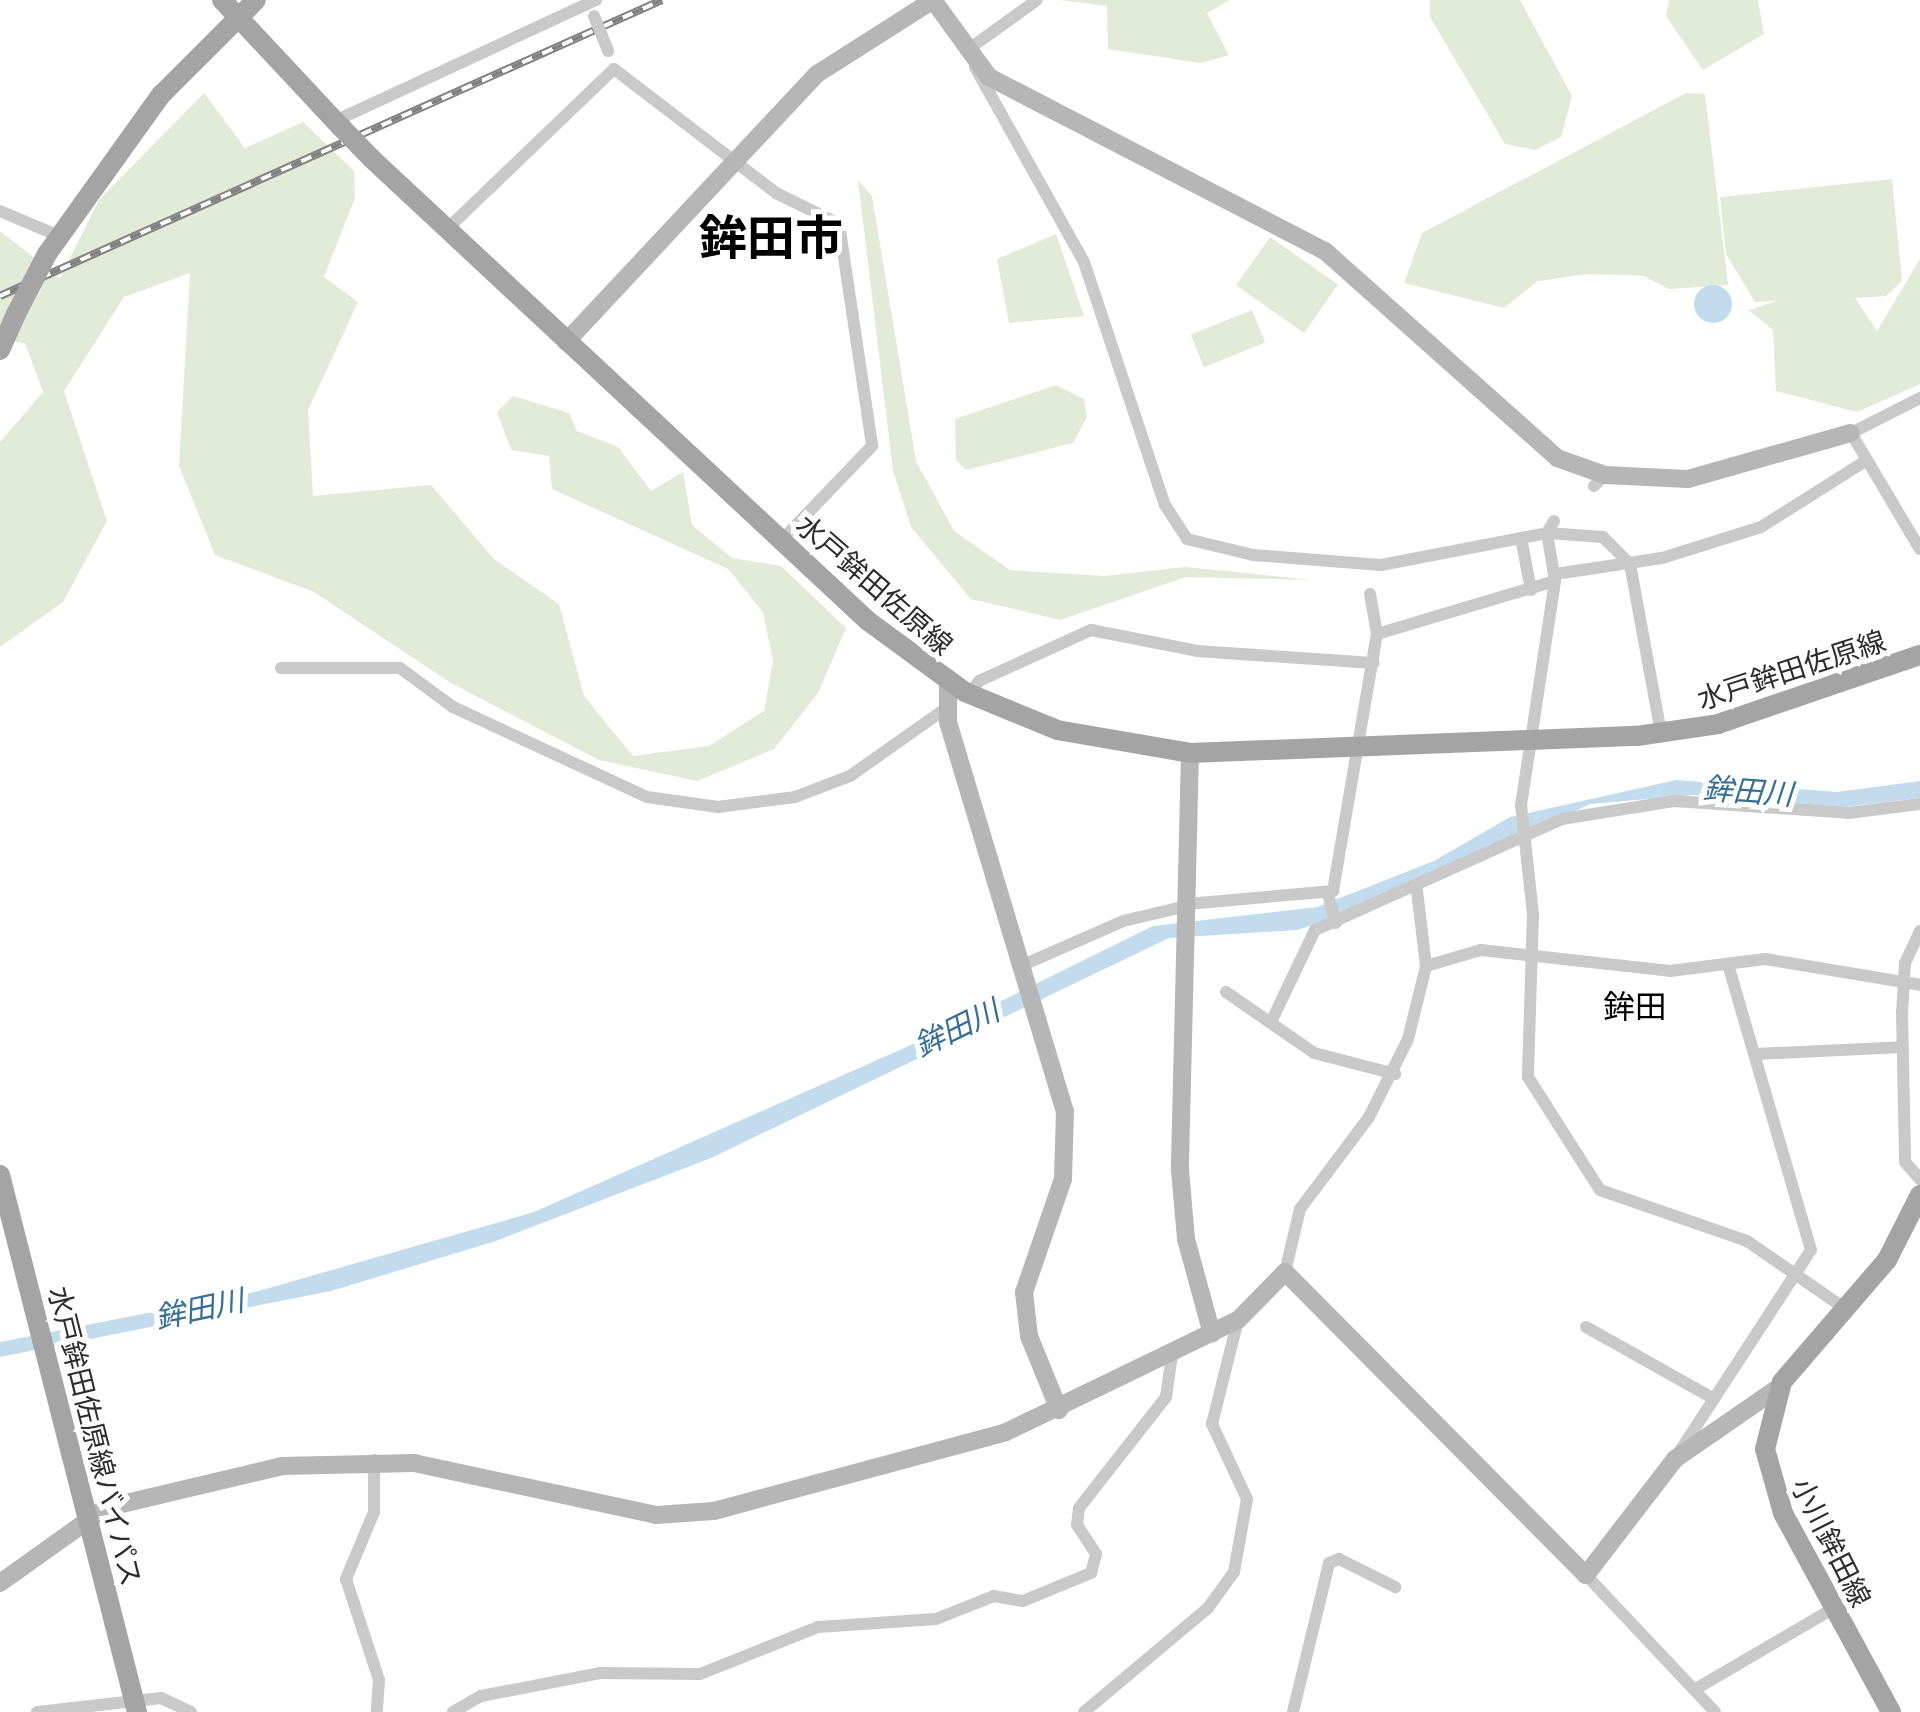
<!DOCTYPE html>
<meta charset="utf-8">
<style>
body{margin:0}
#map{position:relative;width:1920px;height:1712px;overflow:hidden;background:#fff;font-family:Barlow,"Noto Sans JP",sans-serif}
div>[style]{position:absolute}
.green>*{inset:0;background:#e2ebd8;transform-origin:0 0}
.water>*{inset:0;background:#c2dced}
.round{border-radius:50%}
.street>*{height:12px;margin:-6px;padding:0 6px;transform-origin:6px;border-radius:6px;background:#c9c9c9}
.secondary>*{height:18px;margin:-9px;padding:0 9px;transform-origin:9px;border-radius:9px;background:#b6b6b6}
.primary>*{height:20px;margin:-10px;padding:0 10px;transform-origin:10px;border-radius:10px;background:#a4a4a4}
.rail>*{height:8px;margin-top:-4px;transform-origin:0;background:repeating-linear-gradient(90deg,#fff 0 11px,#818181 0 22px);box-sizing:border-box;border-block:2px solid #818181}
.street-bridge>*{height:12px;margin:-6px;padding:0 6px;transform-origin:6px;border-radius:6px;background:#c9c9c9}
.primary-bridge>*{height:20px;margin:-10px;padding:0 10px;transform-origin:10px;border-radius:10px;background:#a4a4a4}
span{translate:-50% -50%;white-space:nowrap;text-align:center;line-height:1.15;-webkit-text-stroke:10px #fff;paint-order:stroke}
.street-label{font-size:28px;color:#2c2c2c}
.water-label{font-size:30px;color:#356f93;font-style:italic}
.quarter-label{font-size:32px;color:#000}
.town-label{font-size:48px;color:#000;font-weight:700}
</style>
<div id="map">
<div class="green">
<div style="clip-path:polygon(1060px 0,1230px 0,1207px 13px,1229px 55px,1201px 63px,1108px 49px,1107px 6px)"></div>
<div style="clip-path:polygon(1430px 0,1520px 0,1572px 96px,1561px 137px,1535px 150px,1505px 144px,1430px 17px)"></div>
<div style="clip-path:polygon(1669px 0,1758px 0,1764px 34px,1703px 70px,1666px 16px)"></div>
<div style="clip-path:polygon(204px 93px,245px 148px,303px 122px,354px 171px,355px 198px,324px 277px,358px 302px,308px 410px,313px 496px,431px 485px,494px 559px,559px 604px,584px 696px,633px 756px,709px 746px,764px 711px,773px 661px,763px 612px,728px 569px,552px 489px,549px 456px,511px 450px,497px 412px,513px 396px,569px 413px,577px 431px,618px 447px,651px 491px,683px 472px,692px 525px,732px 558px,781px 566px,846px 628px,818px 693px,774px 749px,697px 781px,599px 760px,451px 683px,314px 592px,215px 555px,179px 466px,190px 273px,124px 297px,64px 391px,107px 521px,63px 602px,0 647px,0 442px,43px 392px,25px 343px,0 341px,0 231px,60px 278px,99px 200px)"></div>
<div style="clip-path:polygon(1686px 93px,1705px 94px,1728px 285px,1669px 289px,1644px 276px,1588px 274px,1538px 281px,1504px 308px,1404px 283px,1422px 233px)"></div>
<div style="clip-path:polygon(1892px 179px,1902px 281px,1886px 296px,1855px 298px,1877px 331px,1920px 259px,1920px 384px,1857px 412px,1776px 391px,1773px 330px,1749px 310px,1776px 301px,1755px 302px,1726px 254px,1720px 197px)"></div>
<div style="clip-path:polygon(858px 180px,872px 196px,916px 461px,954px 531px,1010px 570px,1104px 576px,1185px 567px,1313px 580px,1186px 577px,1060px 620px,971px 599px,911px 527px,893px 471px)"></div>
<div style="clip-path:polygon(1056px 234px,1084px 316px,1009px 323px,997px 259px)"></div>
<div style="left:1270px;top:237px;width:83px;height:59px;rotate:35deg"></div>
<div style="left:1252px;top:310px;width:35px;height:66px;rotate:68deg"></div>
<div style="clip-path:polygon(1056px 385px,1084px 399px,1087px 417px,1073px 443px,966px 470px,956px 460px,955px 419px)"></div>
</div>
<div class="water">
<div class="round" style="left:1694px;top:285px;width:38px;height:38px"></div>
<div style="clip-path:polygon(1676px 780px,1837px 792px,1920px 781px,1920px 798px,1844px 807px,1693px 795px,1590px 804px,1380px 904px,1297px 930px,1169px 938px,711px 1158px,496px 1241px,331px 1291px,0 1357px,0 1342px,255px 1292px,534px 1212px,920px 1041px,1153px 926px,1317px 907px,1434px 861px,1510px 817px)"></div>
</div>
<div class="street">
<div style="left:966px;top:51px;width:87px;rotate:-35.7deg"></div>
<div style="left:975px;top:67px;width:223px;rotate:60.8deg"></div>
<div style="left:1084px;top:262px;width:256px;rotate:71.6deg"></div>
<div style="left:1165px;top:505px;width:40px;rotate:57.1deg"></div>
<div style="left:1187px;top:539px;width:68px;rotate:13.6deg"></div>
<div style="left:1253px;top:555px;width:128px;rotate:4.5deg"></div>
<div style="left:1381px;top:565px;width:169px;rotate:-10.9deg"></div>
<div style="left:1547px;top:533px;width:56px;rotate:4.1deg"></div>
<div style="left:1603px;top:537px;width:38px;rotate:45deg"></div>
<div style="left:1630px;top:564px;width:172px;rotate:79.6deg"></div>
<div style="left:335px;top:121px;width:288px;rotate:-24.9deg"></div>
<div style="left:0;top:211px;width:64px;rotate:23deg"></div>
<div style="left:445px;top:231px;width:234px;rotate:-43.8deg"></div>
<div style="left:614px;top:69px;width:204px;rotate:37.4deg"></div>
<div style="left:776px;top:193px;width:70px;rotate:26.2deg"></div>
<div style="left:839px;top:224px;width:224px;rotate:81.5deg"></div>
<div style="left:872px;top:446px;width:130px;rotate:133.8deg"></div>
<div style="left:1920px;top:398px;width:77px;rotate:153.1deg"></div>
<div style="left:1851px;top:433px;width:135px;rotate:59.3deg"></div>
<div style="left:1594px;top:486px;width:16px;rotate:-45deg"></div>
<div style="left:1554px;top:521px;width:14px;rotate:120deg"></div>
<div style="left:1547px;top:533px;width:49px;rotate:80.5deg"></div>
<div style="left:1555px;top:581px;width:227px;rotate:98.6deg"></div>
<div style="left:1521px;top:805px;width:110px;rotate:83.7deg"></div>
<div style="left:1533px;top:914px;width:163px;rotate:91.8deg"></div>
<div style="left:1528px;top:1077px;width:134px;rotate:57.5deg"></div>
<div style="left:1600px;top:1190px;width:156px;rotate:19.1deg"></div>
<div style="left:1747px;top:1241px;width:118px;rotate:34.6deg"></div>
<div style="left:1521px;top:538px;width:53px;rotate:79.1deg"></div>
<div style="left:1555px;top:574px;width:108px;rotate:-8.5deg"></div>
<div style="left:1662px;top:558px;width:104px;rotate:-17.4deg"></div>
<div style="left:1761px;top:527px;width:125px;rotate:-32.3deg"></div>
<div style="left:1370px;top:594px;width:41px;rotate:80.1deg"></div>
<div style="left:281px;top:668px;width:119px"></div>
<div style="left:400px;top:668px;width:66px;rotate:36.3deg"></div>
<div style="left:453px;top:707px;width:214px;rotate:24.9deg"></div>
<div style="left:647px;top:797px;width:72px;rotate:8deg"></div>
<div style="left:718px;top:807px;width:78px;rotate:-7.4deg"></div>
<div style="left:795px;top:797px;width:59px;rotate:-20.9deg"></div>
<div style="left:850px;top:776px;width:116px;rotate:-35.2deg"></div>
<div style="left:969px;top:694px;width:16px;rotate:-52deg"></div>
<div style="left:979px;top:681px;width:123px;rotate:-24.5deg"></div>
<div style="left:1091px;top:630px;width:108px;rotate:11.2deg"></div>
<div style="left:1197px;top:651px;width:177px;rotate:3.9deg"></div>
<div style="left:1328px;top:894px;width:30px;rotate:75deg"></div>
<div style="left:1187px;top:904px;width:147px;rotate:-5.1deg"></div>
<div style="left:1333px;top:891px;width:261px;rotate:-80.3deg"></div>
<div style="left:1377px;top:634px;width:186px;rotate:-16.6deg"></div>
<div style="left:1920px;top:931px;width:35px;rotate:115deg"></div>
<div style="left:1905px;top:963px;width:50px;rotate:93.4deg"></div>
<div style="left:1902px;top:1013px;width:149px;rotate:88.8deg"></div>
<div style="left:1905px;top:1162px;width:23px;rotate:49deg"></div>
<div style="left:1023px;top:965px;width:109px;rotate:-23.7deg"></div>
<div style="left:1123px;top:921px;width:66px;rotate:-13.2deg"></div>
<div style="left:1426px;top:966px;width:57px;rotate:-16.2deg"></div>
<div style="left:1481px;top:950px;width:190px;rotate:6.3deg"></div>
<div style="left:1670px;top:971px;width:96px;rotate:-7.2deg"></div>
<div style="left:1765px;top:959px;width:157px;rotate:9.5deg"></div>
<div style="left:1226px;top:992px;width:107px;rotate:34.7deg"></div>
<div style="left:1314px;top:1053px;width:84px;rotate:14.5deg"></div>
<div style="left:1272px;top:1020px;width:100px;rotate:-64.5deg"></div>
<div style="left:1315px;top:930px;width:271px;rotate:-24.2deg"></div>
<div style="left:1562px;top:819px;width:113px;rotate:-9.1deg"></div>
<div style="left:1674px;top:801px;width:174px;rotate:3.9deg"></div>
<div style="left:1848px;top:813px;width:73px;rotate:-7.1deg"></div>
<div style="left:1756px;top:1054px;width:146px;rotate:-2.7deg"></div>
<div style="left:1285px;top:1272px;width:65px;rotate:-76.6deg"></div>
<div style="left:1300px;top:1209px;width:115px;rotate:-53.1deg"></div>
<div style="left:1369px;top:1117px;width:87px;rotate:-63.4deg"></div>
<div style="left:1408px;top:1039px;width:75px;rotate:-76.1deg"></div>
<div style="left:1426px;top:966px;width:76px;rotate:-96.8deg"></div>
<div style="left:1586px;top:1327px;width:141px;rotate:29.3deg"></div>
<div style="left:1676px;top:1457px;width:247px;rotate:-56.9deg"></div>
<div style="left:1811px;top:1250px;width:298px;rotate:-106.2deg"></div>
<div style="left:374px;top:1460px;width:52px;rotate:90deg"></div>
<div style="left:374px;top:1512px;width:73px;rotate:112.7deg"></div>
<div style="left:346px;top:1579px;width:106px;rotate:71.9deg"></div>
<div style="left:379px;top:1680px;width:32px;rotate:94deg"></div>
<div style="left:1586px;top:1575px;width:188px;rotate:46.7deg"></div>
<div style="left:1699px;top:1687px;width:156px;rotate:-30.3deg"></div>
<div style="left:37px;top:1712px;width:125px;rotate:-6.4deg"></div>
<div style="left:161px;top:1698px;width:33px;rotate:25deg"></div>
<div style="left:453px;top:1712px;width:32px;rotate:-30deg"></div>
<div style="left:481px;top:1696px;width:121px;rotate:-10.9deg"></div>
<div style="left:600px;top:1673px;width:100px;rotate:0.6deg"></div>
<div style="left:700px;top:1674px;width:127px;rotate:-21.7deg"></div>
<div style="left:818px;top:1627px;width:118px;rotate:-3.9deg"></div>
<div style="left:936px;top:1619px;width:62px;rotate:-21.6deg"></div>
<div style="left:994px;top:1596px;width:29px;rotate:10deg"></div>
<div style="left:1023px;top:1601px;width:74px;rotate:-22.4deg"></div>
<div style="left:1091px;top:1573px;width:20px;rotate:-75deg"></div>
<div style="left:1096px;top:1554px;width:35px;rotate:-123deg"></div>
<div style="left:1077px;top:1525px;width:17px;rotate:-83deg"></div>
<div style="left:1079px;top:1508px;width:141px;rotate:-51.9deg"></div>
<div style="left:1166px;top:1397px;width:42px;rotate:-81.9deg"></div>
<div style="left:1084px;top:1712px;width:162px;rotate:-40deg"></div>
<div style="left:1208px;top:1608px;width:44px;rotate:-54.2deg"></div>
<div style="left:1234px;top:1572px;width:74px;rotate:-79.9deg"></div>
<div style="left:1247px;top:1499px;width:83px;rotate:-115deg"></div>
<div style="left:1212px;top:1424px;width:107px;rotate:-76deg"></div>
<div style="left:1293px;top:1712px;width:153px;rotate:-76.4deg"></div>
<div style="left:1329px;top:1563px;width:11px;rotate:-22deg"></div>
<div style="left:1339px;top:1559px;width:63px;rotate:26.6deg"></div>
</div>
<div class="secondary">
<div style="left:933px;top:0;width:95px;rotate:54deg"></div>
<div style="left:989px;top:77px;width:378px;rotate:27.4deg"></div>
<div style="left:1325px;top:251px;width:311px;rotate:41.7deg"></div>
<div style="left:1557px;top:458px;width:51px;rotate:19.5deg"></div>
<div style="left:1605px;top:475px;width:83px;rotate:2.8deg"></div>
<div style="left:1688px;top:479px;width:169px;rotate:-15.8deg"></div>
<div style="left:566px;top:342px;width:367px;rotate:-46.9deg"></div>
<div style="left:817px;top:74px;width:138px;rotate:-32.5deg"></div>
<div style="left:948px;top:682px;width:40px;rotate:90deg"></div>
<div style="left:948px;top:722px;width:406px;rotate:73.3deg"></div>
<div style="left:1065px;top:1111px;width:68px;rotate:91.7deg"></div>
<div style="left:1063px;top:1179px;width:120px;rotate:109deg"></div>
<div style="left:1024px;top:1292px;width:44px;rotate:83.5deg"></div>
<div style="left:1029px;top:1336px;width:80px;rotate:67.9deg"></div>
<div style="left:1190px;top:753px;width:417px;rotate:91.4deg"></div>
<div style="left:1180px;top:1170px;width:69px;rotate:85deg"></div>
<div style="left:1186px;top:1239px;width:98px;rotate:74.7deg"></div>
<div style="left:0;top:1583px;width:129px;rotate:-35.5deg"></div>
<div style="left:105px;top:1508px;width:182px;rotate:-13.3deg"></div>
<div style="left:282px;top:1466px;width:132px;rotate:-1.3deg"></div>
<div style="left:414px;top:1463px;width:248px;rotate:12.1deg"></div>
<div style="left:656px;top:1515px;width:58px;rotate:-3.9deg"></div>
<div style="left:714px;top:1511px;width:302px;rotate:-15.1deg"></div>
<div style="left:1006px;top:1432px;width:258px;rotate:-25.8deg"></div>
<div style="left:1238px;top:1320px;width:67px;rotate:-45.6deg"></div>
<div style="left:1285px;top:1272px;width:427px;rotate:45.2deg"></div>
<div style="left:1586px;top:1575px;width:146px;rotate:-52.5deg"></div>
<div style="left:1675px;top:1459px;width:125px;rotate:-34.6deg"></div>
</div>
<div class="primary">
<div style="left:222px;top:0;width:174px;rotate:46.9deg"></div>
<div style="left:371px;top:158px;width:679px;rotate:42.97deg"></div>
<div style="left:868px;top:621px;width:120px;rotate:36.2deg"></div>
<div style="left:965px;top:692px;width:100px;rotate:22.4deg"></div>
<div style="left:1057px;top:730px;width:135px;rotate:9.8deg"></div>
<div style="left:1190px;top:753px;width:447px;rotate:-2.2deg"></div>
<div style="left:1637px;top:736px;width:82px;rotate:-8.4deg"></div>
<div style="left:1718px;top:724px;width:213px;rotate:-18.9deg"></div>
<div style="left:47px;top:254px;width:196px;rotate:-54.4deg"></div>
<div style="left:161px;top:95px;width:134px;rotate:-45deg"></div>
<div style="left:0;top:350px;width:39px;rotate:-66deg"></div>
<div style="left:0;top:1175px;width:554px;rotate:75.69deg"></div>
<div style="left:1891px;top:1712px;width:226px;rotate:-118.5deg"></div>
<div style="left:1783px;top:1513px;width:66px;rotate:-105.7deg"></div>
<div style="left:1765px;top:1449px;width:69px;rotate:-75.8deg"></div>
<div style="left:1782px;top:1382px;width:161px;rotate:-49.3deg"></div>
<div style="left:1887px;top:1260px;width:73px;rotate:-63.1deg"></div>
</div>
<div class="rail">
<div style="left:0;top:296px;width:725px;rotate:-24.09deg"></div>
</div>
<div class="street-bridge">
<div style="left:594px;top:16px;width:38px;rotate:68deg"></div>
</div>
<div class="primary-bridge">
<div style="left:341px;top:127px;width:43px;rotate:45.9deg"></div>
<div style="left:16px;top:314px;width:68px;rotate:-62.7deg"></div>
</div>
<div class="street-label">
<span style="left:875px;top:584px;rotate:41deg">水戸鉾田佐原線</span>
<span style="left:1791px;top:669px;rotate:-18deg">水戸鉾田佐原線</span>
<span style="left:96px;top:1436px;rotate:76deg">水戸鉾田佐原線バイパス</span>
<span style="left:1832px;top:1542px;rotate:63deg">小川鉾田線</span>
</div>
<div class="water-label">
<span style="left:1748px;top:790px;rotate:4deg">鉾田川</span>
<span style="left:956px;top:1027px;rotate:-26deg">鉾田川</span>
<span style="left:199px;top:1308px;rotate:-12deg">鉾田川</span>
</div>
<div class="quarter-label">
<span style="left:1635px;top:1005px">鉾田</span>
</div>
<div class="town-label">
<span style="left:771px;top:237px">鉾田市</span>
</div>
</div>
